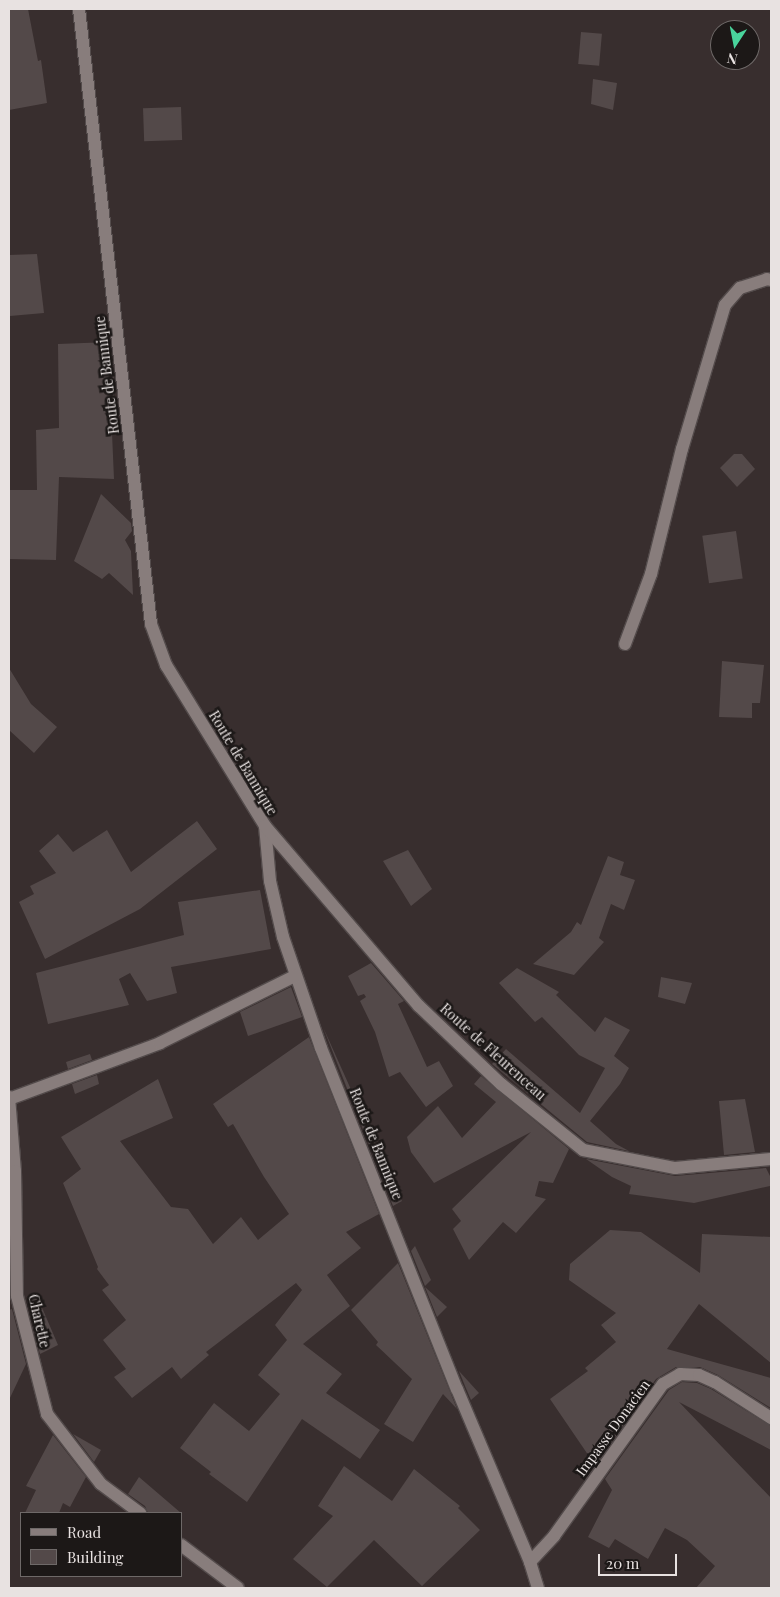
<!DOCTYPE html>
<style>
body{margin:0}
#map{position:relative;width:780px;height:1597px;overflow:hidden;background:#382e2e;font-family:"Playfair Display",serif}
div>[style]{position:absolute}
.building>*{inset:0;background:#534949;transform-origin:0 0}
.roads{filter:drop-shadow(1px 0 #534b4b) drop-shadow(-1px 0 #534b4b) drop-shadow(0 1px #534b4b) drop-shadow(0 -1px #534b4b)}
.minor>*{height:12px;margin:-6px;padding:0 6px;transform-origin:6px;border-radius:6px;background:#887d7c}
span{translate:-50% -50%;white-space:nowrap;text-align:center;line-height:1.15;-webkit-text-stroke:5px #1c1817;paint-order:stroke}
.street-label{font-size:14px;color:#e8e2e1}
.frame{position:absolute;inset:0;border:10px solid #e8e2e1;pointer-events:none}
.legend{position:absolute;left:20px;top:1512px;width:162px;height:65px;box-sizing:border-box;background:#1c1817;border:1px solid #6e6968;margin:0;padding:6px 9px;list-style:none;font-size:15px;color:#e8e2e1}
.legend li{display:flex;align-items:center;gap:10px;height:25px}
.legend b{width:25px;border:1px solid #6e6968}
.north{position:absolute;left:710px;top:20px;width:50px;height:50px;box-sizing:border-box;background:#1c1817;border:1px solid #6e6968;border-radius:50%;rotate:191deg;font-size:14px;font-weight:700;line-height:20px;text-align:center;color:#e8e2e1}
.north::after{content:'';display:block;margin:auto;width:18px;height:22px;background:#49d49c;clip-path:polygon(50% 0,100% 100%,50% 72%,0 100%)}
.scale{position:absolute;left:598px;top:1554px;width:79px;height:22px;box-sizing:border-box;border:2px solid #e8e2e1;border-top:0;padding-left:6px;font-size:15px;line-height:18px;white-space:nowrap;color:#e8e2e1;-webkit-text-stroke:4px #1c1817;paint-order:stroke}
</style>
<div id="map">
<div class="building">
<div style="clip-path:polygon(9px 9px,28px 9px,38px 61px,41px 60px,47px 103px,9px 110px)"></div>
<div style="left:581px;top:32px;width:21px;height:32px;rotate:5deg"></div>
<div style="clip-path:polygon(593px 79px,617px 83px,613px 110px,591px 104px)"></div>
<div style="left:181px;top:107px;width:33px;height:38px;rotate:88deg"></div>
<div style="clip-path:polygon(37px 254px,44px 313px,10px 316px,9px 255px)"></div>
<div style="clip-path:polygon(110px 342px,114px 377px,114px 410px,111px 410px,114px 479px,59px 477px,56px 560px,9px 559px,9px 490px,37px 490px,36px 430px,59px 428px,58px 344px)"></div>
<div style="clip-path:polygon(734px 454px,742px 454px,755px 469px,737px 487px,720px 468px)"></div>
<div style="clip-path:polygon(101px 494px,131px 523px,132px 531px,125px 540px,131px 551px,133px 595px,109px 573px,102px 579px,74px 561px)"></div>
<div style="left:736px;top:531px;width:48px;height:34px;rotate:82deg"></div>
<div style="clip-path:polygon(722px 661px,764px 665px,760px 703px,752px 703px,752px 718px,719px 717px)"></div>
<div style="clip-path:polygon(9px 668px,31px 704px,57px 727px,34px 753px,9px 730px)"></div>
<div style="clip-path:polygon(197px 821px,217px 849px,140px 909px,45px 959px,19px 902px,34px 894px,30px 886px,56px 873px,39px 851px,58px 834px,73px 852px,107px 830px,131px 872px)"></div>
<div style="clip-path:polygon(408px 850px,432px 889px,411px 906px,383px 861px)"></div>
<div style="clip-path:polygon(608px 856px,624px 862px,620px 875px,635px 880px,624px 910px,611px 904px,599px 938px,604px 942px,574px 975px,533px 964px,571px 932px,577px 922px,581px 925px)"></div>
<div style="clip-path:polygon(260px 890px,271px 949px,171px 967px,177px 993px,147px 1001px,130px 973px,119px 979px,129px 1005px,48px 1024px,36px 973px,184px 935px,178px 902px)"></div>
<div style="clip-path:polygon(371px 963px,404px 1001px,398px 1004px,427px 1067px,439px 1061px,453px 1086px,426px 1107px,400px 1072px,389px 1077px,375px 1032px,360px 1001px,366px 997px,364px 994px,358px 996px,348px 976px)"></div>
<div style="clip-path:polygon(517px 968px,559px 992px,556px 995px,595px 1032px,605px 1017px,630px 1030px,614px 1056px,629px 1068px,620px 1084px,590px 1121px,616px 1144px,629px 1151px,587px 1142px,492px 1064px,506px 1049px,580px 1113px,605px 1068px,579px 1055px,542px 1017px,535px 1022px,499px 983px)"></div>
<div style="clip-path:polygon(661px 977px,692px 983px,685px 1004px,658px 997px)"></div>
<div style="clip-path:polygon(291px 987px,302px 1017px,248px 1036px,240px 1012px)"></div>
<div style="clip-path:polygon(323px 1027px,353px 1094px,351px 1095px,360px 1109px,402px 1201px,393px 1206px)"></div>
<div style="clip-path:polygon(309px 1037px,379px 1214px,346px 1232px,361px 1248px,327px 1275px,350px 1306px,303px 1344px,342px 1374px,326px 1393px,380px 1430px,360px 1459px,302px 1419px,247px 1502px,209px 1474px,211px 1472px,180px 1448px,214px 1403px,249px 1431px,280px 1394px,258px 1375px,287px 1340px,275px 1325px,302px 1290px,296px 1283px,206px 1352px,209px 1355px,181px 1379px,172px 1367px,132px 1398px,114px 1377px,126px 1369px,103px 1340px,126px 1320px,102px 1290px,109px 1285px,97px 1269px,98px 1267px,63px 1183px,81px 1169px,61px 1137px,158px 1079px,173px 1118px,120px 1141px,171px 1207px,188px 1209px,213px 1244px,241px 1217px,258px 1240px,289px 1214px,264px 1177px,233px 1124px,228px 1127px,213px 1104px)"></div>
<div style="clip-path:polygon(90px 1054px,92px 1060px,68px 1069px,66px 1062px)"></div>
<div style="clip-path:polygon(97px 1075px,99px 1084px,75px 1094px,72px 1084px)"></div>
<div style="clip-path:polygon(481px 1076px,569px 1149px,553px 1183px,539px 1181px,535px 1196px,546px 1199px,516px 1233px,503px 1222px,469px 1260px,453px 1229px,461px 1221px,452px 1209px,531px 1132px,434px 1183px,411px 1152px,407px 1137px,438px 1106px,462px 1138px,496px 1102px,474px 1084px)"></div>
<div style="clip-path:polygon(745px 1099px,755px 1152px,724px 1155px,719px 1101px)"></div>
<div style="clip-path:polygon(586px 1159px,675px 1176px,766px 1168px,770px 1176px,770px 1186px,694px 1203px,629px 1194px,631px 1186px,612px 1177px)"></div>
<div style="clip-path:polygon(610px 1230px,641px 1232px,700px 1273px,702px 1234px,771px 1237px,771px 1363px,699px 1304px,667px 1349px,771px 1378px,771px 1408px,718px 1375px,700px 1367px,676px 1367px,656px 1379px,595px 1465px,550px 1399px,588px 1371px,585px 1368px,616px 1342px,601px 1325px,616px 1313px,569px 1280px,570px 1264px)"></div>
<div style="clip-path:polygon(415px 1246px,431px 1280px,425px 1286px,411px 1251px)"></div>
<div style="clip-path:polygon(398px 1263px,457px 1409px,443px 1394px,413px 1442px,384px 1424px,412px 1379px,376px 1345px,378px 1342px,351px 1310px)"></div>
<div style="clip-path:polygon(425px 1287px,447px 1307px,437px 1317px)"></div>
<div style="clip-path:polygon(37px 1296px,58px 1345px,40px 1354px,27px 1301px)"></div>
<div style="clip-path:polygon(12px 1309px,26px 1364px,9px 1400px,9px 1310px)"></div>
<div style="clip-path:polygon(459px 1371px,479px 1393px,471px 1400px,465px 1386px)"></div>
<div style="clip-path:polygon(682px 1382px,697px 1383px,711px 1389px,771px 1426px,771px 1450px,679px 1402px,771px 1498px,771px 1588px,696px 1588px,715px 1566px,687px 1540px,665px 1528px,648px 1559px,615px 1539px,609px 1548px,588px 1537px,612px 1490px,605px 1479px,669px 1390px)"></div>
<div style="clip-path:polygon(73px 1434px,101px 1450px,94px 1462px)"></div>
<div style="clip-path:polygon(53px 1435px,86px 1477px,70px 1507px,63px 1503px,59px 1513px,25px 1513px,36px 1490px,26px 1486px)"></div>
<div style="clip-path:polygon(344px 1466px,392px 1501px,414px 1469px,460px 1506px,458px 1508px,480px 1530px,422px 1586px,374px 1540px,327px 1587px,293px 1559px,333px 1516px,318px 1506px)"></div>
<div style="clip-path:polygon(139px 1477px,181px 1513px,148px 1513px,145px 1506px,128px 1494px)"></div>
</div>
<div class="roads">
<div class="minor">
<div style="left:79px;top:9px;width:619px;rotate:83.32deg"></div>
<div style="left:151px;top:624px;width:44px;rotate:69.9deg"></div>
<div style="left:166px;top:665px;width:189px;rotate:58.4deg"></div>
<div style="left:265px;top:826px;width:55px;rotate:84.8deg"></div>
<div style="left:270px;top:881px;width:57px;rotate:76.9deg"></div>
<div style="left:283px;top:937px;width:117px;rotate:71.1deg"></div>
<div style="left:321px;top:1048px;width:367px;rotate:68.3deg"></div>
<div style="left:457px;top:1389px;width:188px;rotate:67.1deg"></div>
<div style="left:530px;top:1562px;width:27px;rotate:73deg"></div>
<div style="left:625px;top:644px;width:75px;rotate:-69.6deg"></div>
<div style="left:651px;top:574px;width:129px;rotate:-76.1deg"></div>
<div style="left:682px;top:449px;width:150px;rotate:-73.4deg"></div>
<div style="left:725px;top:305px;width:23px;rotate:-49deg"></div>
<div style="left:740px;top:288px;width:28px;rotate:-18deg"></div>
<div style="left:767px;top:279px;width:4px;rotate:14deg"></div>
<div style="left:265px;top:826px;width:237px;rotate:49.5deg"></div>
<div style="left:419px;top:1006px;width:113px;rotate:43.6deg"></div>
<div style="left:501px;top:1084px;width:105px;rotate:38.8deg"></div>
<div style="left:583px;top:1150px;width:94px;rotate:11.1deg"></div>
<div style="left:675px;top:1168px;width:96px;rotate:-5.4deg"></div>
<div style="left:9px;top:1097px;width:74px;rotate:85.4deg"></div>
<div style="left:15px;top:1171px;width:125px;rotate:89.1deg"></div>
<div style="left:17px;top:1296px;width:122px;rotate:75.7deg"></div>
<div style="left:47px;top:1414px;width:88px;rotate:52.4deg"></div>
<div style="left:101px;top:1484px;width:49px;rotate:36.6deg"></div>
<div style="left:9px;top:1099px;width:161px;rotate:-20.3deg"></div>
<div style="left:160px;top:1043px;width:151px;rotate:-26.4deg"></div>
<div style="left:181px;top:1545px;width:71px;rotate:37deg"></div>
<div style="left:530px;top:1562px;width:35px;rotate:-47deg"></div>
<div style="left:554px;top:1536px;width:187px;rotate:-54.4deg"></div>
<div style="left:663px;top:1384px;width:20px;rotate:-30deg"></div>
<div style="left:680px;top:1374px;width:19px;rotate:3deg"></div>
<div style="left:699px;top:1375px;width:17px;rotate:24deg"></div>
<div style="left:715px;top:1382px;width:67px;rotate:32.7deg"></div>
</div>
</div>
<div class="street-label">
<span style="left:107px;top:375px;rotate:-97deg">Route de Bannique</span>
<span style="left:243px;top:763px;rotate:59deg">Route de Bannique</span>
<span style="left:493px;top:1052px;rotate:42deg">Route de Fleurenceau</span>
<span style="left:376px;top:1144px;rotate:68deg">Route de Bannique</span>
<span style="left:39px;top:1321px;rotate:77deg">Charette</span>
<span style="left:613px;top:1428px;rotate:-54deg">Impasse Donacien</span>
</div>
<div class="frame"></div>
<ul class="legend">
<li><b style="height:6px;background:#887d7c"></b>Road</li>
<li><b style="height:14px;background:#534949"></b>Building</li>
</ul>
<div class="north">N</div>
<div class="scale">20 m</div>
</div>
